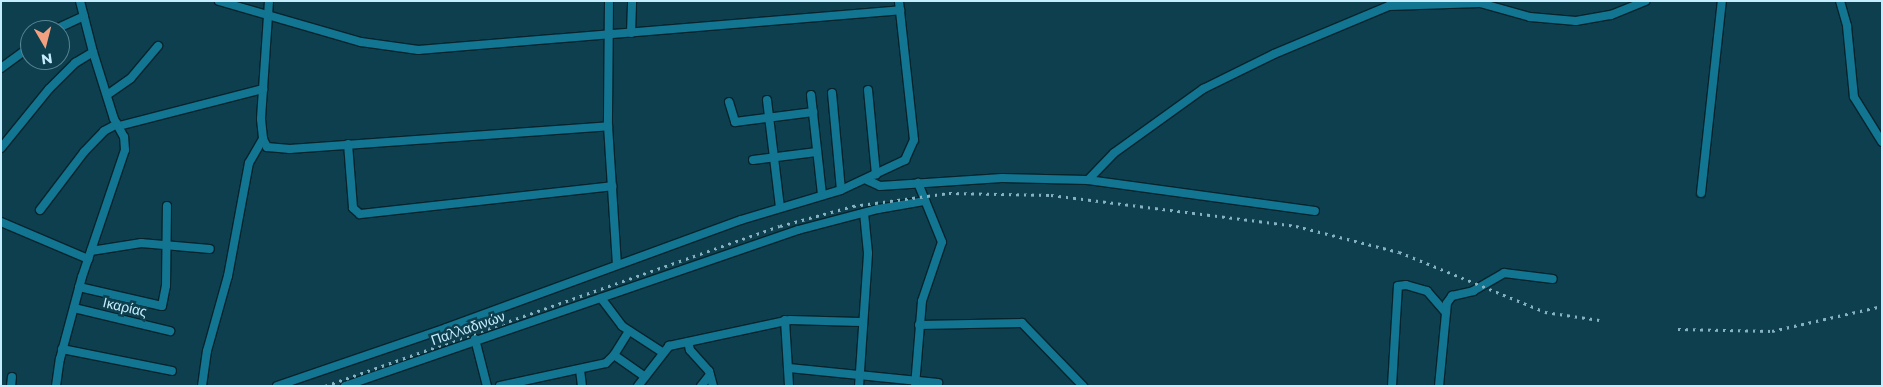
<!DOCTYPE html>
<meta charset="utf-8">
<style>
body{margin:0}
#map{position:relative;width:1883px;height:387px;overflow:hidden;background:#0e3f4e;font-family:Montserrat,sans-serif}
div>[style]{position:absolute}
.roads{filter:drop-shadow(1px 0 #07242d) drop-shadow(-1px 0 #07242d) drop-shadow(0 1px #07242d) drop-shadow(0 -1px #07242d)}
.minor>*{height:8px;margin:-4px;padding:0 4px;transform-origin:4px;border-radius:4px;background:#127591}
.rail>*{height:2.5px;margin-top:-1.25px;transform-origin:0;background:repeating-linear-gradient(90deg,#86b1c1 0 2.5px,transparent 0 7.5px)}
span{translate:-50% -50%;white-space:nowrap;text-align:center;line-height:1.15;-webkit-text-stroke:5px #0e3f4e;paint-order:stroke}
.street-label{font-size:14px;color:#c5edfd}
.frame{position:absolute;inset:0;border:2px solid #c5edfd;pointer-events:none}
.north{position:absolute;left:20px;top:20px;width:50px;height:50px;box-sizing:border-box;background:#0e3f4e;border:1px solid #578594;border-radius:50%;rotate:172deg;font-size:14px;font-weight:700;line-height:20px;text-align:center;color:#c5edfd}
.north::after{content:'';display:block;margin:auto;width:18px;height:22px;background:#f2a07f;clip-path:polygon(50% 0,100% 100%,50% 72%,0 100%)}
</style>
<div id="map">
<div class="roads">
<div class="minor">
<div style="left:219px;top:1px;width:148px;rotate:16.1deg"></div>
<div style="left:361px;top:42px;width:58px;rotate:8deg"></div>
<div style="left:418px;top:50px;width:484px;rotate:-4.7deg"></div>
<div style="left:269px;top:1px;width:118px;rotate:93.9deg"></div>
<div style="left:261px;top:119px;width:20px;rotate:84deg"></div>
<div style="left:263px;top:139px;width:9px;rotate:63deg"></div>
<div style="left:267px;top:147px;width:23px;rotate:5deg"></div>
<div style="left:290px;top:149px;width:319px;rotate:-4.1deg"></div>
<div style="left:609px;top:1px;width:125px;rotate:90.5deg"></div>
<div style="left:608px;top:126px;width:139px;rotate:86.3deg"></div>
<div style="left:1840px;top:1px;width:26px;rotate:74deg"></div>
<div style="left:1847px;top:26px;width:71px;rotate:84.4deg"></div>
<div style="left:1854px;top:97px;width:53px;rotate:58.1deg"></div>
<div style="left:54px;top:30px;width:33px;rotate:-25deg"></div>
<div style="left:631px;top:33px;width:32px;rotate:-88deg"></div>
<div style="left:1px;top:68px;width:36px;rotate:-36deg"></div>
<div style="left:868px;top:90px;width:85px;rotate:84.6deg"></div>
<div style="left:832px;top:93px;width:97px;rotate:84.7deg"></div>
<div style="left:107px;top:95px;width:29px;rotate:-35deg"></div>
<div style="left:131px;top:78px;width:42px;rotate:-49.8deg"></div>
<div style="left:811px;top:95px;width:101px;rotate:83.7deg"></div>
<div style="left:767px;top:100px;width:108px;rotate:83.1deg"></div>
<div style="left:729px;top:102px;width:21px;rotate:73deg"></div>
<div style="left:735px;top:122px;width:79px;rotate:-7.3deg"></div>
<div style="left:119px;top:126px;width:149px;rotate:-14.4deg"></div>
<div style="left:348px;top:144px;width:64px;rotate:85.5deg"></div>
<div style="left:353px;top:208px;width:9px;rotate:41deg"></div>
<div style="left:360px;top:214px;width:254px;rotate:-6.3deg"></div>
<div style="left:1px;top:148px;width:76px;rotate:-50.9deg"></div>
<div style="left:49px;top:89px;width:37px;rotate:-45deg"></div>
<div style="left:75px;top:63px;width:21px;rotate:-31deg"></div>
<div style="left:753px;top:160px;width:64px;rotate:-7.1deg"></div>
<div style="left:867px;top:180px;width:14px;rotate:25deg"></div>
<div style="left:880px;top:186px;width:122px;rotate:-3.8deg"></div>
<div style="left:1002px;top:178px;width:86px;rotate:1.3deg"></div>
<div style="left:1088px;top:180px;width:229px;rotate:7.8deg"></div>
<div style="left:1088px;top:180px;width:37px;rotate:-46deg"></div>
<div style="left:1114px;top:153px;width:110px;rotate:-35.7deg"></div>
<div style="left:1203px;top:89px;width:79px;rotate:-26.2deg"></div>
<div style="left:1274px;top:54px;width:125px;rotate:-22.7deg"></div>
<div style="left:1389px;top:6px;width:91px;rotate:-1.9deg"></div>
<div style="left:1480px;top:3px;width:52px;rotate:15.6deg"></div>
<div style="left:1530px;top:17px;width:46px;rotate:5deg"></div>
<div style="left:1576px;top:21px;width:36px;rotate:-10deg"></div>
<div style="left:1611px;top:15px;width:37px;rotate:-22deg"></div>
<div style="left:1701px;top:193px;width:193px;rotate:-83.8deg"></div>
<div style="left:40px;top:210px;width:73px;rotate:-52.8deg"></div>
<div style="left:84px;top:152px;width:29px;rotate:-46deg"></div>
<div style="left:104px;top:131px;width:15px;rotate:-28deg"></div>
<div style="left:1px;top:222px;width:95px;rotate:23deg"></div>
<div style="left:91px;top:251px;width:51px;rotate:-9.1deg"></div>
<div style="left:141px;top:243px;width:69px;rotate:5deg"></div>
<div style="left:79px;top:287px;width:85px;rotate:12.9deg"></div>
<div style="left:162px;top:306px;width:20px;rotate:-79deg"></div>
<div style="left:166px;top:286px;width:80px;rotate:-89.3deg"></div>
<div style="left:601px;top:298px;width:35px;rotate:53deg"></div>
<div style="left:622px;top:326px;width:48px;rotate:33deg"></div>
<div style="left:74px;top:308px;width:99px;rotate:13.5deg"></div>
<div style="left:785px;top:320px;width:66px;rotate:86.5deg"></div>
<div style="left:919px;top:325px;width:103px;rotate:-1.1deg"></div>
<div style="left:1022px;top:323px;width:88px;rotate:45.9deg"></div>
<div style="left:629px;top:331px;width:28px;rotate:122deg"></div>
<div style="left:614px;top:355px;width:37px;rotate:35deg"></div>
<div style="left:475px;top:339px;width:49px;rotate:75.7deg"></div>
<div style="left:688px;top:342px;width:8px;rotate:76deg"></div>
<div style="left:690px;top:350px;width:28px;rotate:48deg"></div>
<div style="left:709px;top:371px;width:16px;rotate:75deg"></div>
<div style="left:62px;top:349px;width:112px;rotate:11.3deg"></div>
<div style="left:789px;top:368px;width:150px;rotate:5.7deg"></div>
<div style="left:580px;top:370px;width:16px;rotate:83deg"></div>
<div style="left:11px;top:386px;width:9px;rotate:-84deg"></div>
<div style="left:56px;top:386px;width:27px;rotate:-82deg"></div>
<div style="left:60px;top:359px;width:85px;rotate:-75deg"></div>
<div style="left:82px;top:277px;width:134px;rotate:-71.3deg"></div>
<div style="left:125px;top:150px;width:13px;rotate:-94deg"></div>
<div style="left:124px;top:137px;width:21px;rotate:-119deg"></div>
<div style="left:114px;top:119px;width:70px;rotate:-107.4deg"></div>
<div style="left:93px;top:52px;width:53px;rotate:-104.3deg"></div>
<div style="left:202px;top:386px;width:35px;rotate:-82deg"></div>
<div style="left:207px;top:351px;width:78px;rotate:-74.4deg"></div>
<div style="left:228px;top:276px;width:115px;rotate:-79.5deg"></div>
<div style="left:249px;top:163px;width:28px;rotate:-60deg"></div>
<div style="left:277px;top:386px;width:179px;rotate:-18.9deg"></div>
<div style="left:446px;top:328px;width:314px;rotate:-20.1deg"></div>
<div style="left:741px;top:220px;width:104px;rotate:-16.7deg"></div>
<div style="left:841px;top:190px;width:71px;rotate:-25.1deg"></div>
<div style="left:905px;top:160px;width:22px;rotate:-66deg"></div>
<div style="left:914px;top:140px;width:140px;rotate:-96.2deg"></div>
<div style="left:345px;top:386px;width:479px;rotate:-19deg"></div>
<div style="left:798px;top:230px;width:83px;rotate:-14.7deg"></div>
<div style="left:878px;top:209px;width:48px;rotate:-9.7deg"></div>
<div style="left:500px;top:386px;width:108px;rotate:-12.2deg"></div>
<div style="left:606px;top:363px;width:11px;rotate:-45deg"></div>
<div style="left:638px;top:386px;width:51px;rotate:-52.2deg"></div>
<div style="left:669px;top:346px;width:124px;rotate:-12.1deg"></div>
<div style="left:790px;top:320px;width:73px;rotate:1.6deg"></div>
<div style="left:701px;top:386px;width:14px;rotate:-51deg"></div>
<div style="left:859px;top:386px;width:133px;rotate:-86.1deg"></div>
<div style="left:868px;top:253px;width:40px;rotate:-95.7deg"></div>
<div style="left:915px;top:386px;width:85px;rotate:-85.3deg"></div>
<div style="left:922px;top:301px;width:62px;rotate:-71.3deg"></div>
<div style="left:942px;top:242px;width:64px;rotate:-112.1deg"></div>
<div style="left:1392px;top:386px;width:100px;rotate:-86.6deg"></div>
<div style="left:1398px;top:286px;width:8px;rotate:-7deg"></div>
<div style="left:1406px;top:285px;width:22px;rotate:16deg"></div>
<div style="left:1427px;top:291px;width:29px;rotate:49deg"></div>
<div style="left:1439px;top:386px;width:83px;rotate:-84.5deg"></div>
<div style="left:1447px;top:303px;width:9px;rotate:-54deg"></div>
<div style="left:1452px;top:296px;width:22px;rotate:-13deg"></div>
<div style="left:1473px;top:291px;width:36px;rotate:-30deg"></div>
<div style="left:1504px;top:273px;width:49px;rotate:7deg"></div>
</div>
</div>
<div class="rail">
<div style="left:1678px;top:329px;width:94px;rotate:1.2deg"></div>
<div style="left:1772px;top:331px;width:113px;rotate:-12.8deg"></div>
<div style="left:325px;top:386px;width:482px;rotate:-19.4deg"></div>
<div style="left:780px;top:226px;width:76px;rotate:-15.3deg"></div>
<div style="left:853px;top:206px;width:97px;rotate:-7.7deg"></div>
<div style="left:949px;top:193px;width:102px;rotate:1.1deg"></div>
<div style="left:1051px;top:195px;width:247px;rotate:7.2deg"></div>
<div style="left:1296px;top:226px;width:106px;rotate:14.2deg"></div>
<div style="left:1399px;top:252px;width:158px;rotate:22.3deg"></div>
<div style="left:1545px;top:312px;width:55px;rotate:8.4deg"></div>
</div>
<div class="street-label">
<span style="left:125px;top:307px;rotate:13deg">Ικαρίας</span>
<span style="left:468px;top:328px;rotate:-19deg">Παλλαδινών</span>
</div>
<div class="frame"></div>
<div class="north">N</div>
</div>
